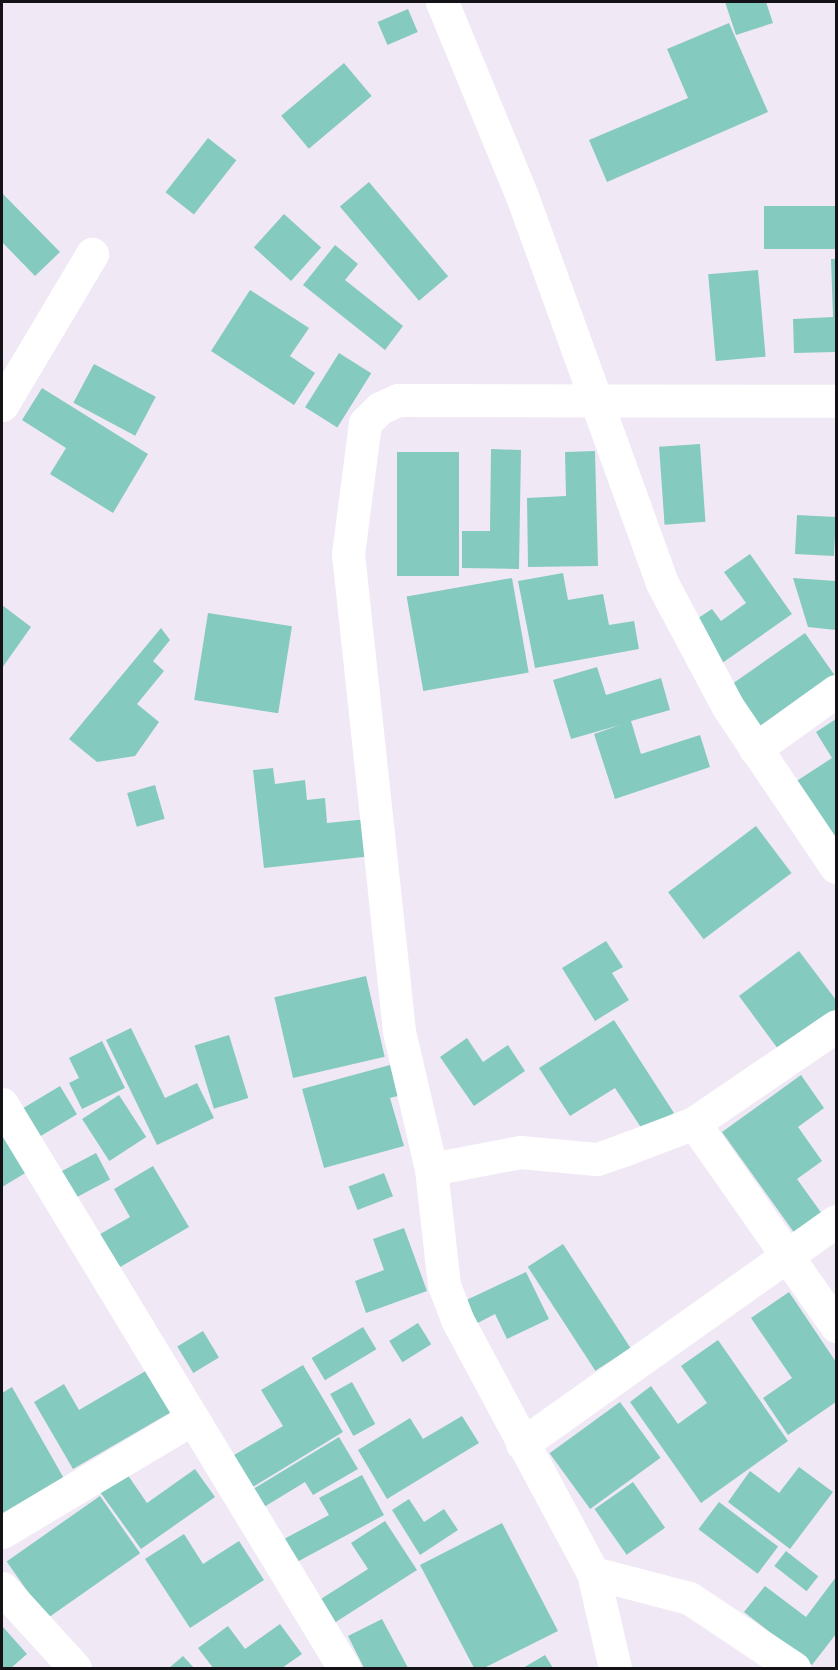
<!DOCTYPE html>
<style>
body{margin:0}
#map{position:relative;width:838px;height:1670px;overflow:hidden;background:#f1e8f5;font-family:Signika,sans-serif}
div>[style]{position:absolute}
.building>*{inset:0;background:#85cabf;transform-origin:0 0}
.street>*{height:33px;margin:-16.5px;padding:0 16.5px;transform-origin:16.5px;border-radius:16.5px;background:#fff}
span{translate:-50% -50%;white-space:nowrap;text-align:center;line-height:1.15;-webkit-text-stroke:6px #fcf7fe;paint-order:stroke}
.frame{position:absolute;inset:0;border:3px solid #151217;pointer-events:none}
</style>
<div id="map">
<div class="building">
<div style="clip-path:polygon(725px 2px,766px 2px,773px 23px,736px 35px)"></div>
<div style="left:408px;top:9px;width:25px;height:33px;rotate:67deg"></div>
<div style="clip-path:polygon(729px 23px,768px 112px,607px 182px,589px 140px,688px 98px,667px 49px)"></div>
<div style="left:344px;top:63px;width:43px;height:82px;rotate:50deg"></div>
<div style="left:208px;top:138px;width:36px;height:69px;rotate:38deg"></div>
<div style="left:369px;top:182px;width:123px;height:38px;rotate:50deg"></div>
<div style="clip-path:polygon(2px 193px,60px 252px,35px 276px,2px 242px)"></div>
<div style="left:836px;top:206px;width:43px;height:72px;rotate:90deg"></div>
<div style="left:284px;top:214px;width:50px;height:45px;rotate:42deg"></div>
<div style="clip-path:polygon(335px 245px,358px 264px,345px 280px,403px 326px,385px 350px,303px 285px)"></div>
<div style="clip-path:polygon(831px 259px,836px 259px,836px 352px,794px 353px,793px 319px,833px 317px)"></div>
<div style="left:758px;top:270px;width:87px;height:50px;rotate:85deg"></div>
<div style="clip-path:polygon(250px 290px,309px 328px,290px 356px,315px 373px,294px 405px,211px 351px)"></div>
<div style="left:339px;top:353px;width:38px;height:64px;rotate:32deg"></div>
<div style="left:94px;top:364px;width:70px;height:44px;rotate:28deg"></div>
<div style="clip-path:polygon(42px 388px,148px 454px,113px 513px,50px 474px,66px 448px,22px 420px)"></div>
<div style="left:700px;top:444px;width:78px;height:41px;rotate:86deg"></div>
<div style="clip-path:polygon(491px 449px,521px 450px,519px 569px,462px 568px,462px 531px,490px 531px)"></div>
<div style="clip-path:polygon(595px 451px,598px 566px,528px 567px,527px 498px,566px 496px,565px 452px)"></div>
<div style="left:397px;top:452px;width:62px;height:124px"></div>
<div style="left:797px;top:515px;width:39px;height:39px;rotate:3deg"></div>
<div style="clip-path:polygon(750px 554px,792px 614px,718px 666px,689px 624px,712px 609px,721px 621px,746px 603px,724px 572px)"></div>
<div style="clip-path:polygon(563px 573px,568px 600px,603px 594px,609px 625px,634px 621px,639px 649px,535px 668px,518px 581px)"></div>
<div style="left:512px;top:578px;width:96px;height:107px;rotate:80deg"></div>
<div style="clip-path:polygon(793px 578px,836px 581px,836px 630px,808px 627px)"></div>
<div style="clip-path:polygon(2px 605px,31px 627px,2px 668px)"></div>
<div style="left:208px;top:613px;width:85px;height:88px;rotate:9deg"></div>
<div style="clip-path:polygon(161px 628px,170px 640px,153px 661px,164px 671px,137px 704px,159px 722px,135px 756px,97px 762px,69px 739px)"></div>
<div style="left:805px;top:633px;width:52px;height:96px;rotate:55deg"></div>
<div style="clip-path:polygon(597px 667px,606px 695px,661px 678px,670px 710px,631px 721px,641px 754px,700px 735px,710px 767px,615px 799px,594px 734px,620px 725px,571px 739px,553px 680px)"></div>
<div style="clip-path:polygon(836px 719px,836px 848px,792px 784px,832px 758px,816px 732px)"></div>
<div style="clip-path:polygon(273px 768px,275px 784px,305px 780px,307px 800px,325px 798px,327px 823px,368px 819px,372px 856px,264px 868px,253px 770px)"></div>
<div style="left:155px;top:785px;width:35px;height:29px;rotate:74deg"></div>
<div style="left:756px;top:826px;width:59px;height:110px;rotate:53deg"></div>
<div style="clip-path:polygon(606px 941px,623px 967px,612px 973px,629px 1000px,595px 1021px,562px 968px)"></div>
<div style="clip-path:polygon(799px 951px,836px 1000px,836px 1017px,784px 1057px,739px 996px)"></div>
<div style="left:366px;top:976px;width:83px;height:94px;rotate:77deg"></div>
<div style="clip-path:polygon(614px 1020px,674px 1113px,644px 1132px,615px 1088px,570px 1116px,539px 1068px)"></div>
<div style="clip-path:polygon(131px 1028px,165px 1098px,197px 1083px,214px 1118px,157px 1145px,106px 1040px)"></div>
<div style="left:229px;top:1035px;width:66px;height:36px;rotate:73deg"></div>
<div style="clip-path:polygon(467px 1038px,483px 1062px,508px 1045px,525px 1071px,474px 1106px,440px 1057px)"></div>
<div style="clip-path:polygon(102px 1041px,125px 1088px,82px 1109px,69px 1083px,79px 1078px,69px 1058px)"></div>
<div style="clip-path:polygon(390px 1065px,398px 1096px,390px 1098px,404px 1146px,324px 1168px,302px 1089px)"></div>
<div style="clip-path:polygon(801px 1075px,824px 1108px,798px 1127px,822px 1161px,797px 1179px,825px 1218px,798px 1238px,722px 1132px)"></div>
<div style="left:60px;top:1086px;width:33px;height:53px;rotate:59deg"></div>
<div style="left:119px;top:1095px;width:50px;height:44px;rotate:57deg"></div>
<div style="clip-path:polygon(2px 1129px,27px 1172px,2px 1187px)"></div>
<div style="left:96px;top:1153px;width:30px;height:46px;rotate:62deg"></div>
<div style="clip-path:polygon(153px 1166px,189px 1227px,115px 1270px,95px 1237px,130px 1217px,114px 1189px)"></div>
<div style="left:384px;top:1173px;width:25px;height:38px;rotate:69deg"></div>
<div style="clip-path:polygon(404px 1228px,427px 1291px,366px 1313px,355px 1281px,384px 1270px,373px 1239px)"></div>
<div style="left:563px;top:1244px;width:124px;height:42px;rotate:57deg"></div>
<div style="clip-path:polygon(526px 1272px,549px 1319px,507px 1339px,495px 1314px,470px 1327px,460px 1303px)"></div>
<div style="clip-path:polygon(789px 1292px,836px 1362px,836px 1402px,788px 1435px,763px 1398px,792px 1378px,751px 1318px)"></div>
<div style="left:418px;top:1323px;width:25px;height:34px;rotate:58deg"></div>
<div style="left:363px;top:1327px;width:26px;height:60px;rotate:59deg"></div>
<div style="left:203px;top:1331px;width:31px;height:30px;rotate:59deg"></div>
<div style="clip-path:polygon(718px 1340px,788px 1441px,701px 1503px,630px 1402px,651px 1386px,678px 1424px,707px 1403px,681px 1366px)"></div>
<div style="clip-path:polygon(303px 1365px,343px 1432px,248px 1490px,229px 1458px,283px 1426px,261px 1390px)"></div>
<div style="clip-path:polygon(149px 1369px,173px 1411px,73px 1469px,34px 1402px,64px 1384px,79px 1410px)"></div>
<div style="left:352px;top:1382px;width:48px;height:25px;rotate:61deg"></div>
<div style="clip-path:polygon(12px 1387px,66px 1482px,2px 1519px,2px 1393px)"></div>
<div style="left:620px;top:1402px;width:69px;height:87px;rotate:54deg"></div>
<div style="clip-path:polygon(462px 1416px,479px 1443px,387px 1499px,358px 1450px,410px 1418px,423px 1439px)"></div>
<div style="clip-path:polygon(339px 1437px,358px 1469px,313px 1495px,305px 1482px,264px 1507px,253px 1489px)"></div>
<div style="clip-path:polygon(799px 1467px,833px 1492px,790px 1549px,728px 1502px,750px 1471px,779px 1493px)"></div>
<div style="clip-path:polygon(195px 1469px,215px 1497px,141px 1549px,100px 1492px,127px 1474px,147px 1503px)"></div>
<div style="clip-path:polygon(362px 1475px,384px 1515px,297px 1562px,284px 1539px,329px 1515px,319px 1498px)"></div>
<div style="left:633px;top:1482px;width:56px;height:47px;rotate:55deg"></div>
<div style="left:100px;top:1496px;width:70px;height:114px;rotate:55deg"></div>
<div style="clip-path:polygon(409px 1499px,424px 1522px,444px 1509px,458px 1530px,420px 1555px,392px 1510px)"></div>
<div style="left:719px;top:1502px;width:74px;height:34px;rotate:37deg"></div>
<div style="clip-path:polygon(385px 1521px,417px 1570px,328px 1627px,313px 1604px,368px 1569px,351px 1543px)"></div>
<div style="clip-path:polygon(502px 1523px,558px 1631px,484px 1668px,474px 1668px,420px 1565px)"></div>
<div style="clip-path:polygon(184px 1534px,203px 1564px,239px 1541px,264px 1580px,190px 1628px,145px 1559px)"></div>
<div style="left:786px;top:1551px;width:41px;height:19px;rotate:38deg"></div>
<div style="clip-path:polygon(836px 1577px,836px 1634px,812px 1665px,744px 1612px,765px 1586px,806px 1617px)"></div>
<div style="clip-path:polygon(382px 1619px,408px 1668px,364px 1668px,348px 1636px)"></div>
<div style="clip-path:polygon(280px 1624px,302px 1654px,282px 1668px,213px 1668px,198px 1648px,228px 1626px,245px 1649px)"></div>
<div style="clip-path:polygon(3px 1627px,27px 1654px,11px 1668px,2px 1668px)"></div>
<div style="clip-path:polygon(545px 1655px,553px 1668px,523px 1668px)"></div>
<div style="clip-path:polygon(183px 1656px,194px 1668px,169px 1668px)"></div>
</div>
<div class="street">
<div style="left:442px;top:2px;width:210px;rotate:67.6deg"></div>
<div style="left:522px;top:196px;width:412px;rotate:70.1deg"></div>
<div style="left:662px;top:583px;width:140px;rotate:62deg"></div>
<div style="left:728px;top:707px;width:193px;rotate:56deg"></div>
<div style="left:2px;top:405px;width:176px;rotate:-59.2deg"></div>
<div style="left:755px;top:749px;width:100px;rotate:-35.6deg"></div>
<div style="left:2px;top:1104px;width:660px;rotate:58.77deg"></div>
<div style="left:694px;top:1123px;width:248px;rotate:55deg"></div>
<div style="left:431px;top:1169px;width:91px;rotate:-10.8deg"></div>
<div style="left:520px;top:1152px;width:77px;rotate:5.2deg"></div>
<div style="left:597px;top:1159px;width:28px;rotate:-19deg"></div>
<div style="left:623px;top:1150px;width:76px;rotate:-20.8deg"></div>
<div style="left:694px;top:1123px;width:172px;rotate:-34.3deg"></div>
<div style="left:522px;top:1444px;width:385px;rotate:-35.4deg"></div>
<div style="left:2px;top:1532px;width:222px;rotate:-30.8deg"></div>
<div style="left:593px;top:1573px;width:98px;rotate:77deg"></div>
<div style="left:2px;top:1588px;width:108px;rotate:47.6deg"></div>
<div style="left:794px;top:1668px;width:126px;rotate:-146.3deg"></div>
<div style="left:689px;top:1598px;width:99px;rotate:-165.4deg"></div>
<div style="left:593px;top:1573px;width:288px;rotate:-118.2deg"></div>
<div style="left:457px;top:1319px;width:36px;rotate:-111deg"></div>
<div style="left:444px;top:1285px;width:117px;rotate:-96.4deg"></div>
<div style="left:431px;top:1169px;width:142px;rotate:-103.1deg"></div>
<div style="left:399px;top:1031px;width:480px;rotate:-96.1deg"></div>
<div style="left:348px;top:554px;width:132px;rotate:-82.6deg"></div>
<div style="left:365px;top:423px;width:21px;rotate:-45deg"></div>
<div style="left:380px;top:408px;width:20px;rotate:-24deg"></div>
<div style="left:398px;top:400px;width:438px;rotate:0.1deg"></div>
</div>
<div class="frame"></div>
</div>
